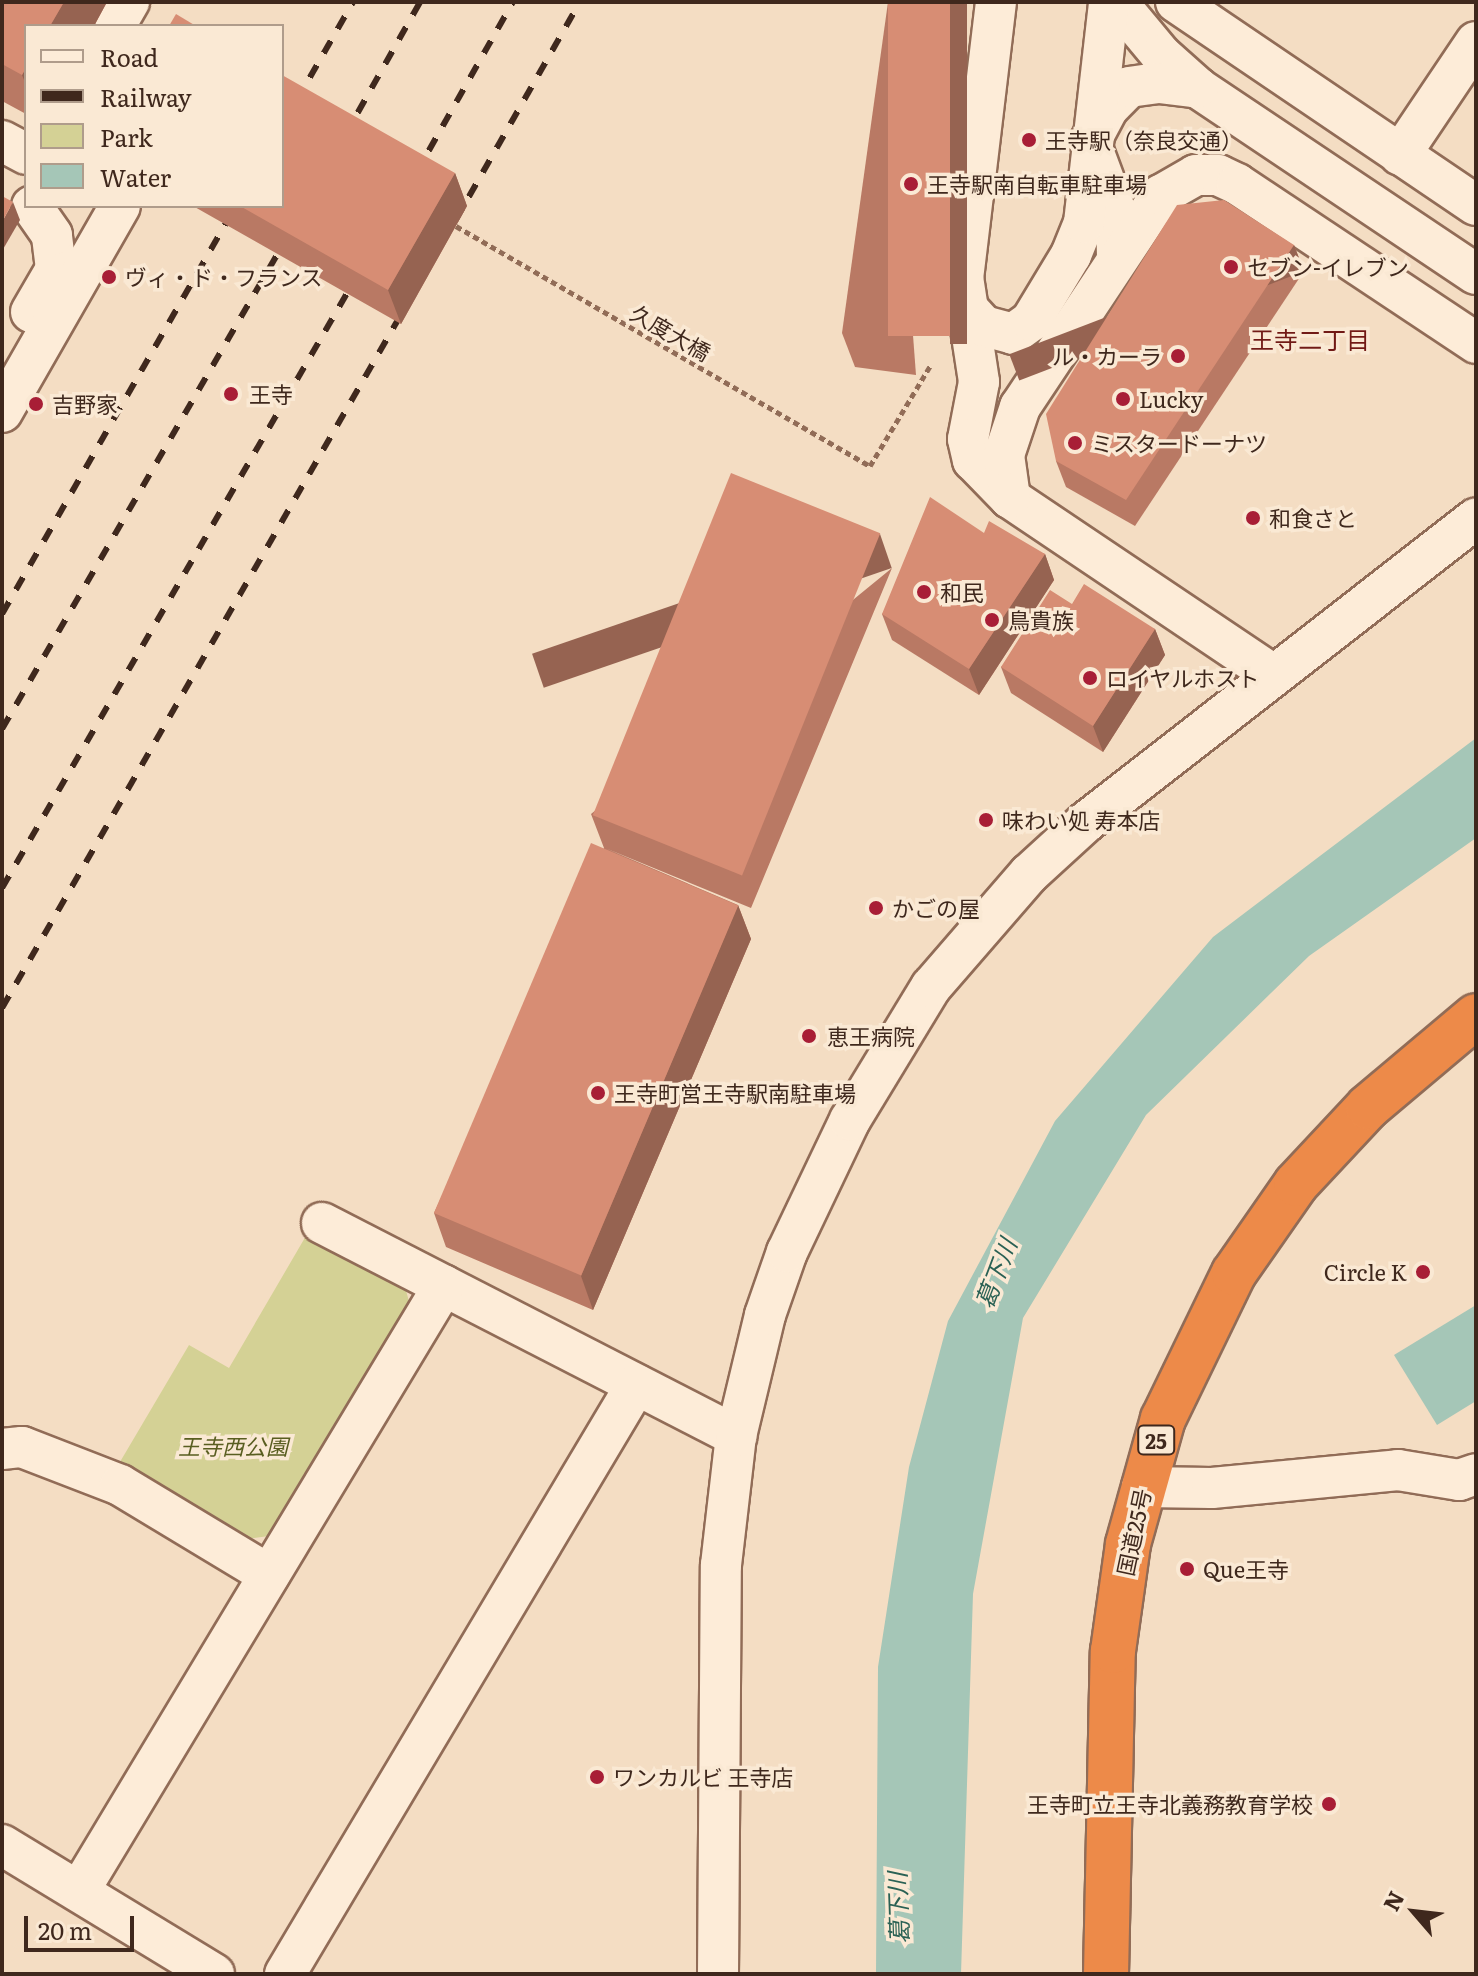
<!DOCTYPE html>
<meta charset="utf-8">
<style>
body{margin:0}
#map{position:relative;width:1478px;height:1976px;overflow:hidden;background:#f4ddc3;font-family:Literata,"Noto Sans JP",serif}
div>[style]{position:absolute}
.green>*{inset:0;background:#d4d195}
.water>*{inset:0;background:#a5c6b7}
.path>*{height:5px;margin-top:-2.5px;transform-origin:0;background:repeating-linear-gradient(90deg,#916c57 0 6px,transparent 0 10px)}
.roads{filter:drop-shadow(2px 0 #916c57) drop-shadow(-2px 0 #916c57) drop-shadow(0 2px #916c57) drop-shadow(0 -2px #916c57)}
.minor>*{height:40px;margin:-20px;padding:0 20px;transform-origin:20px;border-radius:20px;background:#fdecd8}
.highway>*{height:44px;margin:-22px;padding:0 22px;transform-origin:22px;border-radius:22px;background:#ed8a49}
.rail>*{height:6px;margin-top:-3px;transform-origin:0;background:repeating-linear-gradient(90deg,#3f281d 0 14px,transparent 0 28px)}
.wall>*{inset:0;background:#b97964}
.shaded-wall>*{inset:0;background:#966351;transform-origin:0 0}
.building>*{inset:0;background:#d78d74;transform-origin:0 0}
.dots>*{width:22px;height:22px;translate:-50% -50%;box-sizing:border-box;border:4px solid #fae9d4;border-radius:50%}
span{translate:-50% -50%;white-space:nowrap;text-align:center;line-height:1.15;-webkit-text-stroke:7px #fae9d4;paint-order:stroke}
.shield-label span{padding:2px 6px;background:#fae9d4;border:2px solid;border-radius:6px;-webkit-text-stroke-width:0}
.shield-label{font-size:20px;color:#3f281d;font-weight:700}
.poi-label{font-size:22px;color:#3f281d}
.left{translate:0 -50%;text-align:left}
.right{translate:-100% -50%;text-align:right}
.street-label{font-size:22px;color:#3f281d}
.park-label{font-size:22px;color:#595e20;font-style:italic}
.neighbourhood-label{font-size:24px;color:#711a16}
.water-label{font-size:24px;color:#2a6154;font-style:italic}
.frame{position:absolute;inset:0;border:4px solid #3f281d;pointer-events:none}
.legend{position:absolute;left:24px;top:24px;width:260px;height:184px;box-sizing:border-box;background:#fae9d4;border:2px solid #af9c8b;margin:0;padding:10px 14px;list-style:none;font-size:24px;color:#3f281d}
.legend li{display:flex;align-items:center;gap:16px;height:40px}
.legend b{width:40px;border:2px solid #af9c8b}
.north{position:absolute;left:1374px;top:1872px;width:80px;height:80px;-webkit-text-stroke:6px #fae9d4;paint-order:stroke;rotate:298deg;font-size:22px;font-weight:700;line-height:32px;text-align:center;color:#3f281d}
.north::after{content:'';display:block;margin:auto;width:28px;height:36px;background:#3f281d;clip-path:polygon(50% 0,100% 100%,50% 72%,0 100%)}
.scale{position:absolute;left:24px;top:1916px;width:110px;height:36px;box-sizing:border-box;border:4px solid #3f281d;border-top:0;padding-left:10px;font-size:24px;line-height:28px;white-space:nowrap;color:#3f281d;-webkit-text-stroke:6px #fae9d4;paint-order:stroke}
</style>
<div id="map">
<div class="green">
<div style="clip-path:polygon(310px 1229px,402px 1276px,410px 1305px,269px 1536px,237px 1540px,117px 1467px,189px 1345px,229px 1368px)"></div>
</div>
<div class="water">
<div style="clip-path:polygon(1476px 738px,1476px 838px,1309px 956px,1146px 1115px,1023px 1318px,973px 1594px,961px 1974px,876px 1974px,878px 1667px,909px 1467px,948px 1321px,1055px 1121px,1213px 937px)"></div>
<div style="clip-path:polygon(1476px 1305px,1476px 1401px,1437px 1425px,1394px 1355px)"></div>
</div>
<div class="path">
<div style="left:456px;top:226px;width:479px;rotate:30.1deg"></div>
<div style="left:870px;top:466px;width:117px;rotate:-59deg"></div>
</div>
<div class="roads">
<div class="minor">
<div style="left:996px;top:2px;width:277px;rotate:96.8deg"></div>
<div style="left:963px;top:277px;width:106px;rotate:81.3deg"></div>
<div style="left:979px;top:382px;width:58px;rotate:100.9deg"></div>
<div style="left:968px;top:439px;width:22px;rotate:77deg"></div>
<div style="left:973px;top:460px;width:53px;rotate:45.8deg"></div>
<div style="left:1010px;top:498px;width:317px;rotate:33.9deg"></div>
<div style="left:1117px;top:2px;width:69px;rotate:50.3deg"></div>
<div style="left:1161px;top:55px;width:50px;rotate:41.7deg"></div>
<div style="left:1198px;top:88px;width:334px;rotate:33.8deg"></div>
<div style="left:1176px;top:2px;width:362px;rotate:34.1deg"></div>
<div style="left:115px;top:26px;width:28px;rotate:-60deg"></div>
<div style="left:2px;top:141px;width:27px;rotate:28deg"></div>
<div style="left:1400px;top:155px;width:136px;rotate:-56.1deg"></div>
<div style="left:1117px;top:257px;width:45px;rotate:-91.3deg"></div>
<div style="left:1116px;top:212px;width:75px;rotate:-110.4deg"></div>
<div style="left:1090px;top:142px;width:40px;rotate:-62deg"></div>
<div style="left:1109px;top:107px;width:28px;rotate:-45deg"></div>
<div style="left:1129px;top:87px;width:30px;rotate:-8deg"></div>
<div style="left:1159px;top:83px;width:39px;rotate:7deg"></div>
<div style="left:967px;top:308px;width:25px;rotate:47deg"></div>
<div style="left:984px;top:326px;width:30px;rotate:15deg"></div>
<div style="left:1013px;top:334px;width:22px;rotate:-36deg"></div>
<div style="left:1031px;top:321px;width:77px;rotate:-58.8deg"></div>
<div style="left:1071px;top:255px;width:35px;rotate:-68deg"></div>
<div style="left:1084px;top:223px;width:222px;rotate:-83.5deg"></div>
<div style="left:31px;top:312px;width:50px;rotate:-59.8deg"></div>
<div style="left:56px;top:269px;width:34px;rotate:-97deg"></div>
<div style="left:52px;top:235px;width:35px;rotate:-125deg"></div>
<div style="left:2px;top:412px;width:237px;rotate:-60.2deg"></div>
<div style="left:1010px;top:498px;width:43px;rotate:-97.9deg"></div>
<div style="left:1004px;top:455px;width:51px;rotate:-71.6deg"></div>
<div style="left:1020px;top:407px;width:255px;rotate:-56.4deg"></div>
<div style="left:1161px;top:195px;width:40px;rotate:-29.7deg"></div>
<div style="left:1196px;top:175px;width:22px"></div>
<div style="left:1218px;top:175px;width:21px;rotate:25deg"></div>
<div style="left:1237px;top:184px;width:287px;rotate:33.6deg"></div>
<div style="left:322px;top:1223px;width:466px;rotate:27.2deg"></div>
<div style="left:2px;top:1449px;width:20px;rotate:-6deg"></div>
<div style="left:22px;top:1447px;width:105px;rotate:21.2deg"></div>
<div style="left:120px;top:1485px;width:174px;rotate:31.1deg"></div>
<div style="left:1142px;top:1487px;width:70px;rotate:0.8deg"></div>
<div style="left:1212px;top:1488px;width:187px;rotate:-5.5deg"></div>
<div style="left:1398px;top:1470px;width:62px;rotate:9.3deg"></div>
<div style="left:1459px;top:1480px;width:18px;rotate:-19deg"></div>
<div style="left:2px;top:1845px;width:248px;rotate:31.3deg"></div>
<div style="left:79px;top:1891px;width:707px;rotate:-58.94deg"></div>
<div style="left:285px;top:1974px;width:686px;rotate:-59.21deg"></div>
<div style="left:718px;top:1974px;width:409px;rotate:-89.6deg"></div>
<div style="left:721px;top:1565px;width:130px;rotate:-83.4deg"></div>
<div style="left:736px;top:1436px;width:124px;rotate:-76.5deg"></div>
<div style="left:765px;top:1315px;width:67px;rotate:-70.8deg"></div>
<div style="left:787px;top:1252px;width:146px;rotate:-64.5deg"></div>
<div style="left:850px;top:1120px;width:156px;rotate:-58.7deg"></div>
<div style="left:931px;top:987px;width:150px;rotate:-49.1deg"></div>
<div style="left:1029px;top:874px;width:77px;rotate:-42.4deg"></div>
<div style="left:1086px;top:822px;width:494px;rotate:-37.9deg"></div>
</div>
<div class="highway">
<div style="left:1106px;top:1974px;width:323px;rotate:-88.8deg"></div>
<div style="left:1113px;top:1651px;width:108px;rotate:-82deg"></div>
<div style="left:1128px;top:1544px;width:130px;rotate:-74.4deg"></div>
<div style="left:1163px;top:1419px;width:162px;rotate:-64.1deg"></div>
<div style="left:1234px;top:1273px;width:108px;rotate:-55.1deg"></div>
<div style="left:1296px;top:1184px;width:105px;rotate:-46.9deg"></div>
<div style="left:1368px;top:1107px;width:141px;rotate:-40.1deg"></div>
</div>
</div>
<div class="rail">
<div style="left:282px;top:126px;width:143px;rotate:-60.2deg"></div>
<div style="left:344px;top:137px;width:155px;rotate:-60.6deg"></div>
<div style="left:415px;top:175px;width:199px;rotate:-60.5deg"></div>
<div style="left:455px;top:221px;width:252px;rotate:-60.3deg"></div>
<div style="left:2px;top:614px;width:470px;rotate:-60.2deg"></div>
<div style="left:2px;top:729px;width:572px;rotate:-59.89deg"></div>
<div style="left:2px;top:888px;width:708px;rotate:-59.88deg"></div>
<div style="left:2px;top:1008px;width:812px;rotate:-60.09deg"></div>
</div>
<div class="wall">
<div style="clip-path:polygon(2px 2px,107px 2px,94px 26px,26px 26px,26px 114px,2px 101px)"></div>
<div style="clip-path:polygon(888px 2px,916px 375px,855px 367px,842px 333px)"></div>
<div style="clip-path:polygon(455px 173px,467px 206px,401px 324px,193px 206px,282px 206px)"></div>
<div style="clip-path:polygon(1294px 245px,1304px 271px,1135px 526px,1066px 487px,1056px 461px)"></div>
<div style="clip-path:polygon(984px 533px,1045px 554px,1054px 580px,979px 695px,892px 640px,882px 614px)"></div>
<div style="clip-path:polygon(892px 568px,751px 908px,605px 848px,738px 905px,751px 939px,593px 1310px,446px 1247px,434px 1213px,604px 848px,591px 814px)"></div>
<div style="clip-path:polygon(1072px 604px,1155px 629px,1165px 655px,1103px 752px,1011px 693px,1001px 667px)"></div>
</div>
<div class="shaded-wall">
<div style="clip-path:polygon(64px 2px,107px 2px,94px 26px,50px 26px)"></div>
<div style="left:950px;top:2px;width:17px;height:342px"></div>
<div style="clip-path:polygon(26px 68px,26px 85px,22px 75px)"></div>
<div style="clip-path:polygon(455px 173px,467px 206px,401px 324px,388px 290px)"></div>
<div style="clip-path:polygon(13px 202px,20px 220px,2px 251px,2px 222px)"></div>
<div style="left:1294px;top:245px;width:28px;height:305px;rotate:69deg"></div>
<div style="left:880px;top:534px;width:36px;height:368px;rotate:71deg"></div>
<div style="clip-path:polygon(1045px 554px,1054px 580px,979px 695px,969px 669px)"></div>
<div style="clip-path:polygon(1155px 629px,1165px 655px,1103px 752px,1093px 726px)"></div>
<div style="clip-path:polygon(738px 905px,751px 939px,593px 1310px,581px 1276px)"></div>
</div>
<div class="building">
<div style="clip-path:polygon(2px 2px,64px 2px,50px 26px,26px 26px,26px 68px,22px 75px,2px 64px)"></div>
<div style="left:888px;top:2px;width:62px;height:334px"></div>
<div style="clip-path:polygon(176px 14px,196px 26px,169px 26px)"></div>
<div style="clip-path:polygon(282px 75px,455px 173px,388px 290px,240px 206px,282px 206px)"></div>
<div style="clip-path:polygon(2px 196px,13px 202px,2px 222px)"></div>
<div style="clip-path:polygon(1224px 200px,1294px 245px,1126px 500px,1056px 461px,1046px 414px,1177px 205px)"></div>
<div style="left:731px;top:473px;width:161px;height:369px;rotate:22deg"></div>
<div style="clip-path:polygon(930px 497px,984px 533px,989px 521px,1045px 554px,969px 669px,882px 614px)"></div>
<div style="clip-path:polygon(1084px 584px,1155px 629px,1093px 726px,1001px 667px,1050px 590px,1072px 604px)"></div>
<div style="left:591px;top:843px;width:160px;height:402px;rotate:23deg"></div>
</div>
<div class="dots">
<div style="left:1029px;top:140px;background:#a81e36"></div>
<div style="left:911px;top:184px;background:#a81e36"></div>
<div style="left:1231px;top:267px;background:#a81e36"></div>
<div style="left:109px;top:277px;background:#a81e36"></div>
<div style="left:1178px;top:356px;background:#a81e36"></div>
<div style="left:231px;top:394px;background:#a81e36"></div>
<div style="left:1123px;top:399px;background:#a81e36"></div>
<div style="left:36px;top:404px;background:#a81e36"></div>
<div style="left:1075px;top:443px;background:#a81e36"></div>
<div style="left:1253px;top:518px;background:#a81e36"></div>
<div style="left:924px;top:592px;background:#a81e36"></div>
<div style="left:992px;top:620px;background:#a81e36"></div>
<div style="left:1090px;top:678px;background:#a81e36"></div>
<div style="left:986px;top:820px;background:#a81e36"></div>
<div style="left:876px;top:908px;background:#a81e36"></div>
<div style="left:809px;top:1036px;background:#a81e36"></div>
<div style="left:598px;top:1093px;background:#a81e36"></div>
<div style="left:1423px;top:1272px;background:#a81e36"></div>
<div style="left:1187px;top:1569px;background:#a81e36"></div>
<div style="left:597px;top:1777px;background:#a81e36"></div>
<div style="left:1329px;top:1804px;background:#a81e36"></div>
</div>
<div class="shield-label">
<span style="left:1156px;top:1440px">25</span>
</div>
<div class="poi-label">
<span class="left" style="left:1045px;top:140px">王寺駅（奈良交通）</span>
<span class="left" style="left:927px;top:184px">王寺駅南自転車駐車場</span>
<span class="left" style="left:1247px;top:267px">セブン-イレブン</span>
<span class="left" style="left:125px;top:277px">ヴィ・ド・フランス</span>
<span class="right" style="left:1162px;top:356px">ル・カーラ</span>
<span class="left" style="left:249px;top:394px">王寺</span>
<span class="left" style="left:1139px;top:399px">Lucky</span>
<span class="left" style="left:52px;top:404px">吉野家</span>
<span class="left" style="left:1091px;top:443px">ミスタードーナツ</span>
<span class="left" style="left:1269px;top:518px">和食さと</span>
<span class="left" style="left:940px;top:592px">和民</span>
<span class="left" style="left:1008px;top:620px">鳥貴族</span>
<span class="left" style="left:1106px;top:678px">ロイヤルホスト</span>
<span class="left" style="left:1002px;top:820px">味わい処 寿本店</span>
<span class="left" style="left:892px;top:908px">かごの屋</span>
<span class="left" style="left:827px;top:1036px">恵王病院</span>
<span class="left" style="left:614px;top:1093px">王寺町営王寺駅南駐車場</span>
<span class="right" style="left:1407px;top:1272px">Circle K</span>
<span class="left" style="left:1203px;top:1569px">Que王寺</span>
<span class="left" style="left:613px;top:1777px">ワンカルビ 王寺店</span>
<span class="right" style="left:1313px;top:1804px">王寺町立王寺北義務教育学校</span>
</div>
<div class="street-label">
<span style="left:671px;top:332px;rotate:30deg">久度大橋</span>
<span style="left:1133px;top:1532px;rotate:-78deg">国道25号</span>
</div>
<div class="park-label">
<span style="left:233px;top:1446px">王寺西公園</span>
</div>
<div class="neighbourhood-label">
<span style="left:1310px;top:339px">王寺二丁目</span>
</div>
<div class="water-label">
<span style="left:995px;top:1273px;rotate:-69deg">葛下川</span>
<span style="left:897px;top:1908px;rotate:-92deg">葛下川</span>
</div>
<div class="frame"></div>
<ul class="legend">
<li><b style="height:10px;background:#fdecd8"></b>Road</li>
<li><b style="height:10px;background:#3f281d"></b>Railway</li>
<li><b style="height:22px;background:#d4d195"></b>Park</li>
<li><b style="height:22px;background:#a5c6b7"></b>Water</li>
</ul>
<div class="north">N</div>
<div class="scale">20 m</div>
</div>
